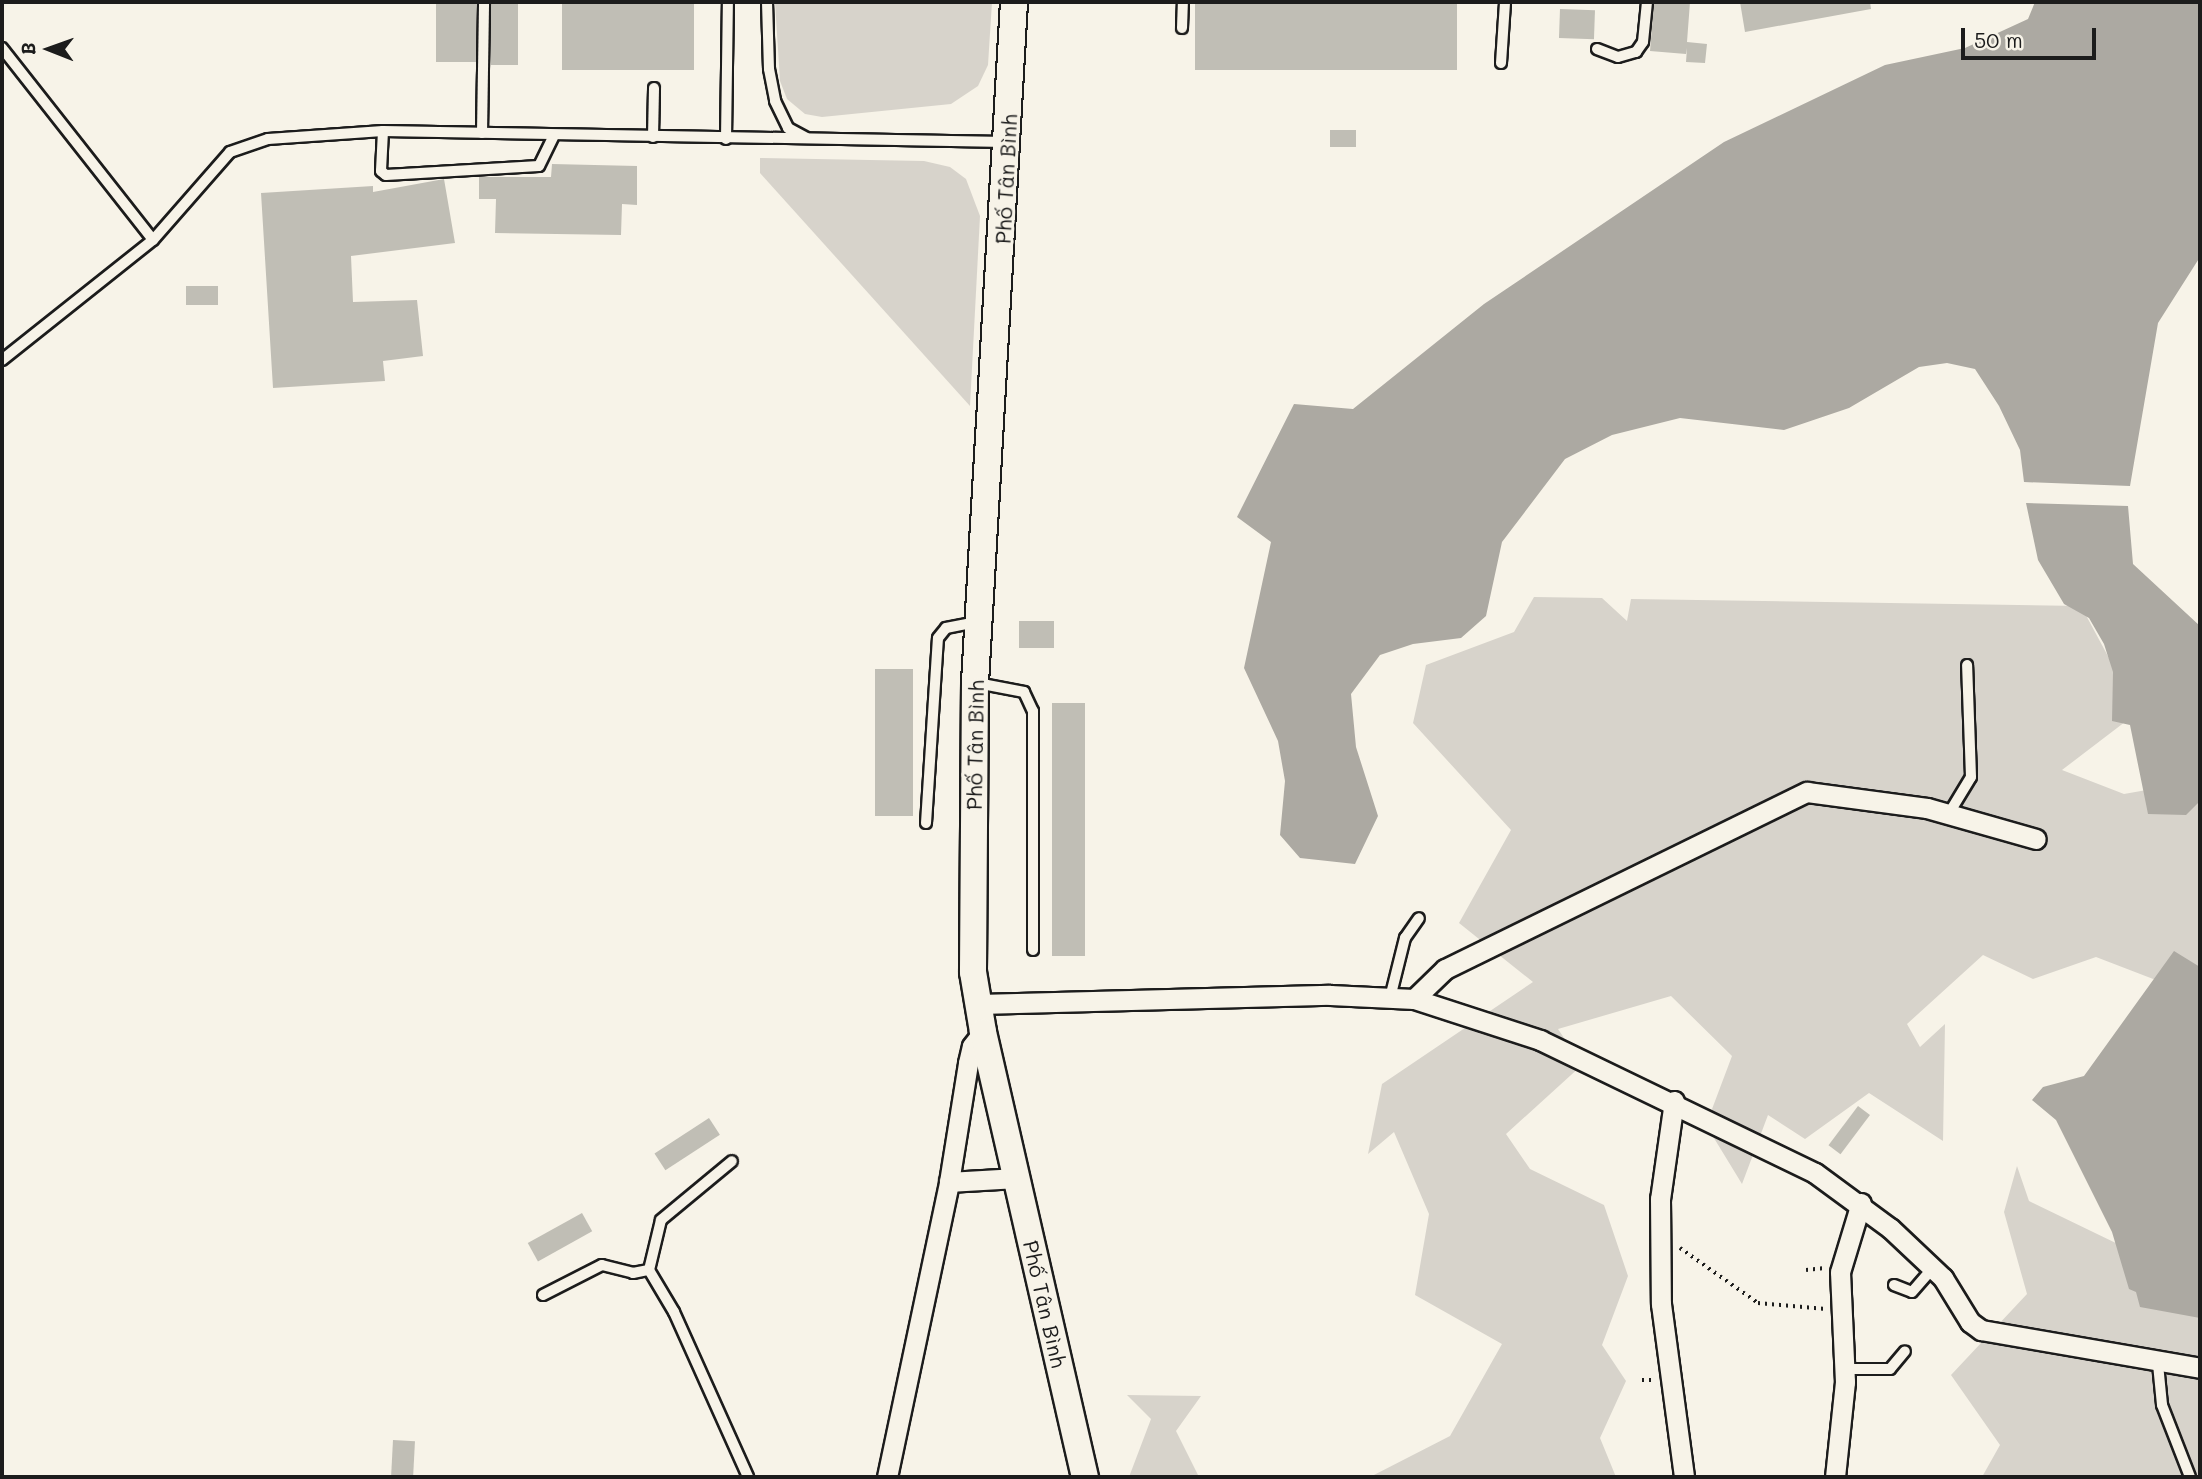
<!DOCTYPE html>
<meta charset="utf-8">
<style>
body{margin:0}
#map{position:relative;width:2202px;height:1479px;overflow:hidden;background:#f7f3e8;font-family:Mali,sans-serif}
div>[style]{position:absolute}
.green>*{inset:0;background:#d7d3cb}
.water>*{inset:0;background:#aca9a2}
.building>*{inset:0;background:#c0beb5;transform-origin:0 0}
.path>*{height:3.5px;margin-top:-1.75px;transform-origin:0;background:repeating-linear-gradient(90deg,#1c1c1c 0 2px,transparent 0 7px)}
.roads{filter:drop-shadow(2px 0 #1c1c1c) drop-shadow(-2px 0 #1c1c1c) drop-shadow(0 2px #1c1c1c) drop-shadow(0 -2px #1c1c1c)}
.lane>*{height:10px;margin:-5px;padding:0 5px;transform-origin:5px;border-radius:5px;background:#f7f3e8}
.street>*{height:19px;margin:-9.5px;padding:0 9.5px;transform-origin:9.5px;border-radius:9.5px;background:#f7f3e8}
.secondary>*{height:26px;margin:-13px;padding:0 13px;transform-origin:13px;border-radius:13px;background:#f7f3e8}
span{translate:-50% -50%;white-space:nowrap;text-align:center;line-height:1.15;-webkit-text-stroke:6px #f7f3e8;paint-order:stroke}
.street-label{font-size:21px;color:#1c1c1c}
.frame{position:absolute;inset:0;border:4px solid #1c1c1c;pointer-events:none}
.north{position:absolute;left:14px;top:14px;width:70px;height:70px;-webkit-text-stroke:5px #f7f3e8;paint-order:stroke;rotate:271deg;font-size:19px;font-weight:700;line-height:28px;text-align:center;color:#1c1c1c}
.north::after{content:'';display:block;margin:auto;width:24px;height:32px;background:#1c1c1c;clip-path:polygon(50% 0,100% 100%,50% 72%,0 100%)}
.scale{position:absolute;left:1961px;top:28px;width:135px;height:32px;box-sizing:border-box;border:4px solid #1c1c1c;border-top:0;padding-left:9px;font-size:21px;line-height:24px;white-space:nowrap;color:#1c1c1c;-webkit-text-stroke:5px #f7f3e8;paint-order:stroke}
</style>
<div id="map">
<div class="green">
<div style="clip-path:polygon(775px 2px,992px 2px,988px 65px,978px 86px,951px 104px,822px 117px,805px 114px,787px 99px,780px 81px)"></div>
<div style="clip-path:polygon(760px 158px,924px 161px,950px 167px,966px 179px,980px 216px,970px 406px,760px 173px)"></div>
<div style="clip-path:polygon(1534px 597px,1602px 598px,1627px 621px,1631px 599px,2081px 606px,2138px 712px,2062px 770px,2124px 794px,2186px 783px,2200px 769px,2200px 997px,2096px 957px,2033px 979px,1983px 955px,1907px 1024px,1920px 1047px,1945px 1024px,1943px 1141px,1869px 1093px,1805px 1139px,1768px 1115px,1742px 1184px,1706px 1125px,1732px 1056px,1671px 996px,1558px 1029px,1582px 1065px,1506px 1134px,1530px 1169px,1604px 1205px,1628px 1276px,1602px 1345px,1626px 1381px,1600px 1438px,1616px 1477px,1370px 1477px,1450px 1436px,1502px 1344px,1415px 1295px,1429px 1214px,1394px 1132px,1368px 1154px,1382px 1084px,1533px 982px,1459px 923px,1511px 830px,1413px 723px,1426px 665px,1514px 632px)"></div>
<div style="clip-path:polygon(2017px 1166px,2029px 1201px,2153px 1261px,2200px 1304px,2200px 1477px,1982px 1477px,2000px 1445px,1951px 1375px,2027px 1294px,2004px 1212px)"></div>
<div style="clip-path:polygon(1127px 1395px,1201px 1396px,1176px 1431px,1199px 1477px,1129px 1477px,1151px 1419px)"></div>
</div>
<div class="water">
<div style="clip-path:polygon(2035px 2px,2200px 2px,2200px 257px,2158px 323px,2130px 486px,2024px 482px,2020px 450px,1999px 406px,1975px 369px,1947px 363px,1919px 367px,1849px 408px,1784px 430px,1680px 418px,1612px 435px,1565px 459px,1502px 542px,1486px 616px,1461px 638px,1413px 644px,1380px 655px,1351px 694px,1356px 747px,1378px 816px,1355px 864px,1300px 858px,1280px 835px,1285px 781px,1278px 741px,1244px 668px,1271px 542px,1237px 517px,1294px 404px,1353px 409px,1484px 304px,1724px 142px,1885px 65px,1965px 48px,2028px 19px)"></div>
<div style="clip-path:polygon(2026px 503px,2128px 506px,2133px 564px,2200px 626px,2200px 801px,2186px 815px,2148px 814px,2130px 725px,2112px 721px,2113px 672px,2104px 644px,2089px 618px,2064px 604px,2038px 560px)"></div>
<div style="clip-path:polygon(2174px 951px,2200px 967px,2200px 1318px,2140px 1307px,2136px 1292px,2129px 1289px,2112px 1232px,2056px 1120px,2032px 1100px,2043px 1087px,2084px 1076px)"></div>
</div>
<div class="building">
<div style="left:436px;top:2px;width:41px;height:60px"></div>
<div style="left:491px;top:2px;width:27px;height:63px"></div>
<div style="left:562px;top:2px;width:132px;height:68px"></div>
<div style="left:1195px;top:2px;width:262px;height:68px"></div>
<div style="clip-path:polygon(1654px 2px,1690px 2px,1687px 42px,1707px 44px,1705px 63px,1686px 62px,1687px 48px,1686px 54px,1650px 51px)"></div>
<div style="clip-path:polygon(1740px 2px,1870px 2px,1871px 9px,1745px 32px)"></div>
<div style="left:1560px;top:9px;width:35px;height:29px;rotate:2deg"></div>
<div style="left:1330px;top:130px;width:26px;height:17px"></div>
<div style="clip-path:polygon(552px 164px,637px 166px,637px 205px,622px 204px,621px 235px,495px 233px,496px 199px,479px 199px,479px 177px,551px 177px)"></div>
<div style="clip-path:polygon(444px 179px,455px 243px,351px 256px,353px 302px,417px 300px,423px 356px,383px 361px,385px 381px,273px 388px,261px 193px,373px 186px,373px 192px)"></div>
<div style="left:186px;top:286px;width:32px;height:19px"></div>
<div style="left:1054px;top:621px;width:27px;height:35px;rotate:90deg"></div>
<div style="left:875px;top:669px;width:38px;height:147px"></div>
<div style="left:1052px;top:703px;width:33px;height:253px"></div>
<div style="left:1858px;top:1106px;width:15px;height:49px;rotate:37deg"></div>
<div style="left:709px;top:1118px;width:20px;height:65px;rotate:57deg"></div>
<div style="left:582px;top:1213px;width:21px;height:62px;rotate:61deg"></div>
<div style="left:393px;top:1440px;width:22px;height:37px;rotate:3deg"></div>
</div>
<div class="path">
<div style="left:1680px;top:1248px;width:95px;rotate:35.2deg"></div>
<div style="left:1758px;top:1303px;width:68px;rotate:5deg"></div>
<div style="left:1806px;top:1270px;width:19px;rotate:-6deg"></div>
<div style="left:1642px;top:1380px;width:11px"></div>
</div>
<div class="roads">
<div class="lane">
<div style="left:767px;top:2px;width:67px;rotate:88.3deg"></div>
<div style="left:769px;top:69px;width:33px;rotate:79deg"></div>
<div style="left:775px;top:101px;width:30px;rotate:64deg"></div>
<div style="left:788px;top:128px;width:21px;rotate:28deg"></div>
<div style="left:1182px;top:28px;width:26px;rotate:-88deg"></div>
<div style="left:2px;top:48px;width:244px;rotate:51.8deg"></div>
<div style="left:1597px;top:49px;width:22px;rotate:21deg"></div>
<div style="left:1618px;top:57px;width:19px;rotate:-16deg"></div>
<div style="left:1636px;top:52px;width:12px;rotate:-55deg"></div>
<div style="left:1643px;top:42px;width:40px;rotate:-84.3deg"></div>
<div style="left:1501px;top:63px;width:61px;rotate:-86.2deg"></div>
<div style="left:383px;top:131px;width:40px;rotate:92.9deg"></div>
<div style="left:381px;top:171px;width:6px;rotate:39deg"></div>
<div style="left:386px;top:175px;width:153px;rotate:-3.4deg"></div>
<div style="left:539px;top:166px;width:34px;rotate:-64deg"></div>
<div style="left:482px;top:133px;width:131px;rotate:-89.1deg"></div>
<div style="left:653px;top:137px;width:49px;rotate:-88.8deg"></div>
<div style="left:726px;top:139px;width:137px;rotate:-89.2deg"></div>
<div style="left:2px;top:360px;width:193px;rotate:-38.5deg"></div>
<div style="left:153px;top:240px;width:117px;rotate:-48.8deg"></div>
<div style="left:230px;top:152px;width:40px;rotate:-18.9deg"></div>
<div style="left:268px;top:139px;width:115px;rotate:-4deg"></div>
<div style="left:383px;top:131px;width:623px;rotate:1.01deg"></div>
<div style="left:977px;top:683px;width:48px;rotate:10.8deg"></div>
<div style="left:1024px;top:692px;width:21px;rotate:65deg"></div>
<div style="left:1033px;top:711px;width:239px;rotate:90deg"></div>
<div style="left:1948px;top:815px;width:44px;rotate:-58.8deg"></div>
<div style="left:1971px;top:777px;width:112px;rotate:-92deg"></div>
<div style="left:926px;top:823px;width:185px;rotate:-86.3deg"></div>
<div style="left:938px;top:638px;width:13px;rotate:-51deg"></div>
<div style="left:946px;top:628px;width:33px;rotate:-11deg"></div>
<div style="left:1390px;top:998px;width:62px;rotate:-76deg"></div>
<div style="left:1405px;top:938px;width:24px;rotate:-55deg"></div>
<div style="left:649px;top:1270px;width:49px;rotate:59.2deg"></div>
<div style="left:674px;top:1312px;width:181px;rotate:65.8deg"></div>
<div style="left:1894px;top:1285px;width:19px;rotate:21deg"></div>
<div style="left:1912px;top:1292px;width:32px;rotate:-49deg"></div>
<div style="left:543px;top:1295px;width:66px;rotate:-27deg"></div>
<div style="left:602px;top:1265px;width:32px;rotate:14deg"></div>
<div style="left:633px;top:1273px;width:16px;rotate:-11deg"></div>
<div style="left:649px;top:1270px;width:51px;rotate:-76.5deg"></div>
<div style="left:661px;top:1220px;width:92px;rotate:-39.7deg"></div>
<div style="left:2158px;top:1364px;width:41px;rotate:84.4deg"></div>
<div style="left:2162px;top:1405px;width:77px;rotate:68.7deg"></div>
<div style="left:1845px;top:1369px;width:45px"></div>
<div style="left:1890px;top:1369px;width:23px;rotate:-50deg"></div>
</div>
<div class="street">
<div style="left:1414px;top:999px;width:43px;rotate:-44.1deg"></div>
<div style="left:1445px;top:969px;width:403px;rotate:-26.1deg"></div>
<div style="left:1807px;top:792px;width:121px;rotate:7.6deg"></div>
<div style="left:1927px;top:808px;width:113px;rotate:15.9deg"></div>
<div style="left:979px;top:1004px;width:351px;rotate:-1.5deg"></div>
<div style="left:1330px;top:995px;width:84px;rotate:2.7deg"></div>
<div style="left:1414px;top:999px;width:133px;rotate:18deg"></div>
<div style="left:1540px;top:1040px;width:305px;rotate:25.8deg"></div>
<div style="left:1815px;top:1173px;width:93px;rotate:36.3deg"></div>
<div style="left:1890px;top:1228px;width:73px;rotate:43.3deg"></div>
<div style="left:1943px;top:1278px;width:52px;rotate:58.5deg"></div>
<div style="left:1970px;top:1322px;width:14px;rotate:36deg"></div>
<div style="left:1981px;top:1330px;width:222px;rotate:9.8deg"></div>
<div style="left:1674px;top:1101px;width:99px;rotate:98.1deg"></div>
<div style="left:1660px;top:1199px;width:105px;rotate:89.5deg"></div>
<div style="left:1661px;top:1304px;width:175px;rotate:82.4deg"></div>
<div style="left:949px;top:1182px;width:67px;rotate:-3.4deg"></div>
<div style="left:887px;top:1477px;width:301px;rotate:-78.1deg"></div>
<div style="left:949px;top:1182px;width:121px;rotate:-80.9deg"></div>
<div style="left:968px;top:1063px;width:17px;rotate:-77deg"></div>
<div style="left:972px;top:1046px;width:18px;rotate:-52deg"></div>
<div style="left:1835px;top:1477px;width:96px;rotate:-84deg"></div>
<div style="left:1845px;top:1382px;width:110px;rotate:-92.6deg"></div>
<div style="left:1840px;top:1272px;width:72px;rotate:-73.1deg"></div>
</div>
<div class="secondary">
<div style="left:1014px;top:2px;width:682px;rotate:93.28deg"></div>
<div style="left:975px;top:683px;width:289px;rotate:90.4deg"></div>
<div style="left:973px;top:972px;width:61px;rotate:80.5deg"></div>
<div style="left:983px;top:1032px;width:457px;rotate:77.1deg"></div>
</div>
</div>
<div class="street-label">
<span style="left:1006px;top:179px;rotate:-87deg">Phố Tân Bình</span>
<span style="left:975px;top:745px;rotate:-89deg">Phố Tân Bình</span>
<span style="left:1045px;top:1304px;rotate:77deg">Phố Tân Bình</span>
</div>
<div class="frame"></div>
<div class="north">B</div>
<div class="scale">50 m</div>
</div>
